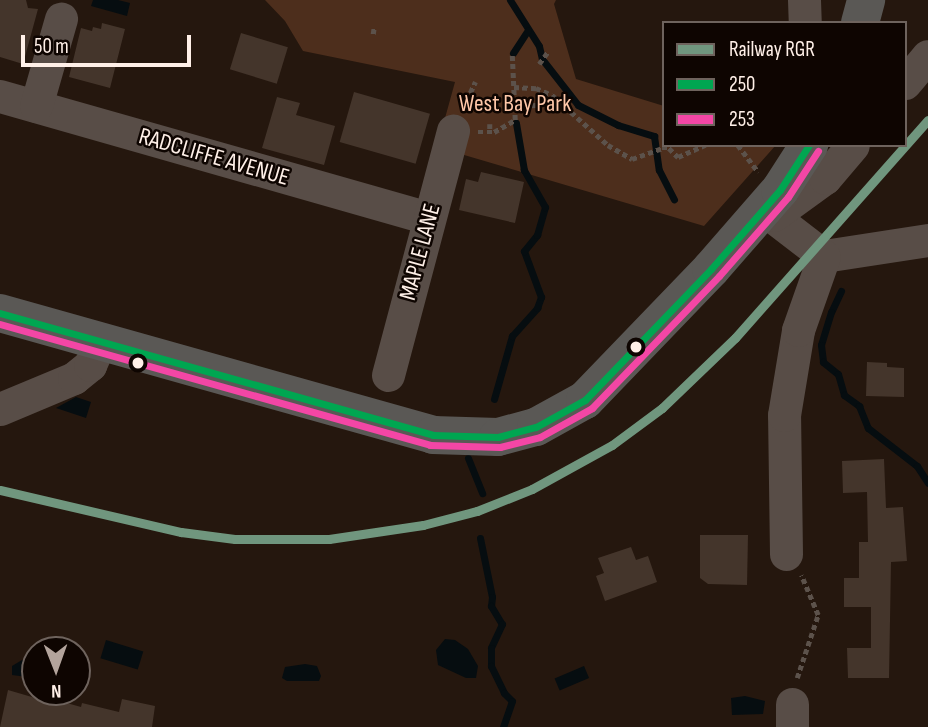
<!DOCTYPE html>
<style>
body{margin:0}
#map{position:relative;width:928px;height:727px;overflow:hidden;background:#25170e;font-family:"Sofia Sans Condensed",sans-serif}
div>[style]{position:absolute}
.green>*{inset:0;background:#4d2e1c}
.water>*{inset:0;background:#060d10;transform-origin:0 0}
.stream>*{height:7px;margin:-3.5px;padding:0 3.5px;transform-origin:3.5px;border-radius:3.5px;background:#060d10}
.building>*{inset:0;background:#44352b;transform-origin:0 0}
.path>*{height:4.5px;margin-top:-2.25px;transform-origin:0;background:repeating-linear-gradient(90deg,#5c524b 0 5px,transparent 0 8.5px)}
.minor>*{height:33px;margin:-16.5px;padding:0 16.5px;transform-origin:16.5px;border-radius:16.5px;background:#584d47}
.major>*{height:38px;margin:-19px;padding:0 19px;transform-origin:19px;border-radius:19px;background:#5a5855}
.bus-1>*{height:7px;margin:-3.5px;padding:0 3.5px;transform-origin:3.5px;border-radius:3.5px;background:#00a651}
.bus-2>*{height:7px;margin:-3.5px;padding:0 3.5px;transform-origin:3.5px;border-radius:3.5px;background:#f346a5}
.rail-1>*{height:9px;margin:-4.5px;padding:0 4.5px;transform-origin:4.5px;border-radius:4.5px;background:#70967e}
.dots>*{width:19px;height:19px;translate:-50% -50%;box-sizing:border-box;border:4px solid #0e0501;border-radius:50%}
span{translate:-50% -50%;white-space:nowrap;text-align:center;line-height:1.15;-webkit-text-stroke:5px #0e0501;paint-order:stroke}
.park-label{font-size:24px;color:#fec7a8}
.street-label{font-size:24px;color:#fff0e8}
.legend{position:absolute;left:662px;top:21px;width:245px;height:126px;box-sizing:border-box;background:#0e0501;border:2px solid #6e635d;margin:0;padding:9px 12px;list-style:none;font-size:21px;color:#fff0e8}
.legend li{display:flex;align-items:center;gap:14px;height:35px}
.legend b{width:35px;border:2px solid #6e635d}
.north{position:absolute;left:21px;top:636px;width:70px;height:70px;box-sizing:border-box;background:#0e0501;border:2px solid #6e635d;border-radius:50%;rotate:179deg;font-size:19px;font-weight:700;line-height:28px;text-align:center;color:#fff0e8}
.north::after{content:'';display:block;margin:auto;width:24px;height:32px;background:#b3a49c;clip-path:polygon(50% 0,100% 100%,50% 72%,0 100%)}
.scale{position:absolute;left:21px;top:35px;width:170px;height:32px;box-sizing:border-box;border:4px solid #fff0e8;border-top:0;padding-left:9px;font-size:21px;line-height:24px;white-space:nowrap;color:#fff0e8;-webkit-text-stroke:5px #0e0501;paint-order:stroke}
</style>
<div id="map">
<div class="green">
<div style="clip-path:polygon(265px 0,556px 0,554px 4px,576px 79px,664px 106px,664px 145px,776px 145px,704px 226px,437px 147px,455px 82px,303px 51px,285px 21px)"></div>
</div>
<div class="water">
<div style="clip-path:polygon(93px 0,118px 0,130px 3px,127px 16px,91px 6px)"></div>
<div style="clip-path:polygon(76px 397px,91px 402px,86px 418px,56px 408px)"></div>
<div style="clip-path:polygon(445px 639px,455px 640px,468px 649px,478px 666px,476px 678px,466px 678px,438px 665px,436px 650px)"></div>
<div style="left:106px;top:640px;width:39px;height:19px;rotate:17deg"></div>
<div style="clip-path:polygon(22px 660px,35px 661px,35px 678px,12px 675px,12px 666px)"></div>
<div style="clip-path:polygon(305px 664px,317px 666px,321px 676px,319px 681px,287px 681px,282px 678px,285px 667px)"></div>
<div style="left:584px;top:666px;width:13px;height:32px;rotate:67deg"></div>
<div style="clip-path:polygon(745px 696px,765px 701px,763px 714px,732px 715px,731px 698px)"></div>
</div>
<div class="stream">
<div style="left:510px;top:0;width:54px;rotate:57.8deg"></div>
<div style="left:539px;top:46px;width:13px;rotate:77deg"></div>
<div style="left:542px;top:59px;width:58px;rotate:52deg"></div>
<div style="left:578px;top:105px;width:45px;rotate:26.6deg"></div>
<div style="left:618px;top:125px;width:38px;rotate:17deg"></div>
<div style="left:654px;top:136px;width:34px;rotate:82deg"></div>
<div style="left:659px;top:170px;width:33px;rotate:63deg"></div>
<div style="left:513px;top:53px;width:27px;rotate:-57deg"></div>
<div style="left:841px;top:291px;width:23px;rotate:115deg"></div>
<div style="left:831px;top:312px;width:34px;rotate:107deg"></div>
<div style="left:821px;top:345px;width:17px;rotate:83deg"></div>
<div style="left:823px;top:362px;width:19px;rotate:39deg"></div>
<div style="left:838px;top:374px;width:22px;rotate:74deg"></div>
<div style="left:844px;top:395px;width:19px;rotate:36deg"></div>
<div style="left:859px;top:406px;width:24px;rotate:68deg"></div>
<div style="left:868px;top:428px;width:62px;rotate:37.8deg"></div>
<div style="left:917px;top:466px;width:20px;rotate:57deg"></div>
<div style="left:494px;top:399px;width:66px;rotate:-74.1deg"></div>
<div style="left:512px;top:336px;width:38px;rotate:-48deg"></div>
<div style="left:537px;top:308px;width:12px;rotate:-70deg"></div>
<div style="left:541px;top:297px;width:49px;rotate:-110.3deg"></div>
<div style="left:524px;top:251px;width:21px;rotate:-51deg"></div>
<div style="left:537px;top:235px;width:29px;rotate:-74deg"></div>
<div style="left:545px;top:207px;width:43px;rotate:-119.6deg"></div>
<div style="left:524px;top:170px;width:48px;rotate:-99.7deg"></div>
<div style="left:468px;top:458px;width:38px;rotate:68deg"></div>
<div style="left:480px;top:538px;width:60px;rotate:78.5deg"></div>
<div style="left:492px;top:597px;width:9px;rotate:96deg"></div>
<div style="left:491px;top:606px;width:21px;rotate:59deg"></div>
<div style="left:502px;top:624px;width:26px;rotate:115deg"></div>
<div style="left:491px;top:648px;width:18px;rotate:90deg"></div>
<div style="left:491px;top:666px;width:30px;rotate:64deg"></div>
<div style="left:504px;top:693px;width:11px;rotate:45deg"></div>
<div style="left:512px;top:701px;width:28px;rotate:109deg"></div>
</div>
<div class="building">
<div style="clip-path:polygon(0 0,26px 0,28px 8px,38px 9px,23px 64px,0 57px)"></div>
<div style="clip-path:polygon(102px 23px,125px 29px,110px 88px,69px 77px,81px 28px,92px 31px,93px 27px,101px 29px)"></div>
<div style="left:241px;top:33px;width:49px;height:38px;rotate:17deg"></div>
<div style="left:354px;top:92px;width:79px;height:52px;rotate:16deg"></div>
<div style="clip-path:polygon(277px 97px,300px 103px,296px 115px,335px 126px,324px 165px,262px 148px)"></div>
<div style="clip-path:polygon(481px 172px,524px 182px,515px 223px,459px 210px,466px 179px,478px 182px)"></div>
<div style="clip-path:polygon(867px 362px,887px 363px,887px 367px,904px 368px,904px 397px,866px 396px)"></div>
<div style="clip-path:polygon(884px 459px,886px 508px,903px 507px,907px 561px,891px 562px,889px 678px,848px 678px,847px 648px,871px 648px,871px 607px,844px 607px,844px 578px,859px 578px,859px 542px,868px 542px,867px 492px,843px 493px,842px 461px)"></div>
<div style="clip-path:polygon(700px 535px,748px 535px,747px 585px,708px 584px,700px 578px)"></div>
<div style="clip-path:polygon(631px 547px,636px 560px,648px 556px,657px 582px,605px 601px,596px 576px,604px 573px,598px 558px)"></div>
<div style="clip-path:polygon(8px 690px,49px 702px,49px 698px,81px 707px,82px 703px,119px 712px,122px 699px,155px 706px,152px 727px,0 727px)"></div>
</div>
<div class="path">
<div style="left:373px;top:34px;width:7px;rotate:-82deg"></div>
<div style="left:539px;top:64px;width:14px;rotate:-54deg"></div>
<div style="left:514px;top:87px;width:22px;rotate:3deg"></div>
<div style="left:536px;top:88px;width:17px;rotate:24deg"></div>
<div style="left:552px;top:95px;width:75px;rotate:41.8deg"></div>
<div style="left:608px;top:145px;width:28px;rotate:30deg"></div>
<div style="left:632px;top:159px;width:32px;rotate:-20deg"></div>
<div style="left:662px;top:148px;width:7px"></div>
<div style="left:669px;top:148px;width:13px;rotate:45deg"></div>
<div style="left:678px;top:157px;width:30px;rotate:-24deg"></div>
<div style="left:515px;top:106px;width:21px;rotate:-3deg"></div>
<div style="left:463px;top:108px;width:29px;rotate:-65deg"></div>
<div style="left:490px;top:124px;width:8px;rotate:90deg"></div>
<div style="left:478px;top:132px;width:16px"></div>
<div style="left:494px;top:132px;width:24px;rotate:-30deg"></div>
<div style="left:515px;top:120px;width:67px;rotate:-92.6deg"></div>
<div style="left:738px;top:145px;width:34px;rotate:53deg"></div>
<div style="left:797px;top:678px;width:66px;rotate:-71.6deg"></div>
<div style="left:818px;top:615px;width:43px;rotate:-113deg"></div>
</div>
<div class="minor">
<div style="left:804px;top:0;width:23px;rotate:88deg"></div>
<div style="left:905px;top:83px;width:35px;rotate:-50deg"></div>
<div style="left:0;top:96px;width:445px;rotate:15.9deg"></div>
<div style="left:36px;top:106px;width:91px;rotate:-74deg"></div>
<div style="left:763px;top:209px;width:77px;rotate:37.6deg"></div>
<div style="left:824px;top:256px;width:105px;rotate:-8.7deg"></div>
<div style="left:774px;top:215px;width:63px;rotate:-36deg"></div>
<div style="left:825px;top:178px;width:43px;rotate:-49.7deg"></div>
<div style="left:388px;top:375px;width:253px;rotate:-75.1deg"></div>
<div style="left:0;top:409px;width:80px;rotate:-22.7deg"></div>
<div style="left:74px;top:378px;width:21px;rotate:-39deg"></div>
<div style="left:90px;top:365px;width:27px;rotate:-66deg"></div>
<div style="left:786px;top:554px;width:139px;rotate:-90.8deg"></div>
<div style="left:784px;top:415px;width:86px;rotate:-80.6deg"></div>
<div style="left:798px;top:330px;width:78px;rotate:-70.6deg"></div>
<div style="left:792px;top:727px;width:23px;rotate:-90deg"></div>
</div>
<div class="major">
<div style="left:860px;top:23px;width:24px;rotate:-75deg"></div>
<div style="left:0;top:313px;width:450px;rotate:15.7deg"></div>
<div style="left:433px;top:435px;width:65px;rotate:1.8deg"></div>
<div style="left:498px;top:437px;width:39px;rotate:-15deg"></div>
<div style="left:536px;top:427px;width:56px;rotate:-28.9deg"></div>
<div style="left:585px;top:400px;width:182px;rotate:-46.1deg"></div>
<div style="left:711px;top:269px;width:105px;rotate:-48.9deg"></div>
<div style="left:780px;top:190px;width:54px;rotate:-57.2deg"></div>
</div>
<div class="bus-1">
<div style="left:0;top:313px;width:450px;rotate:15.7deg"></div>
<div style="left:433px;top:435px;width:65px;rotate:1.8deg"></div>
<div style="left:498px;top:437px;width:39px;rotate:-15deg"></div>
<div style="left:536px;top:427px;width:56px;rotate:-28.9deg"></div>
<div style="left:585px;top:400px;width:182px;rotate:-46.1deg"></div>
<div style="left:711px;top:269px;width:105px;rotate:-48.9deg"></div>
<div style="left:780px;top:190px;width:54px;rotate:-57.2deg"></div>
</div>
<div class="bus-2">
<div style="left:0;top:324px;width:447px;rotate:15.7deg"></div>
<div style="left:430px;top:445px;width:70px;rotate:1.6deg"></div>
<div style="left:500px;top:447px;width:41px;rotate:-14deg"></div>
<div style="left:540px;top:437px;width:60px;rotate:-29.1deg"></div>
<div style="left:592px;top:408px;width:183px;rotate:-46.1deg"></div>
<div style="left:719px;top:276px;width:105px;rotate:-48.9deg"></div>
<div style="left:788px;top:197px;width:55px;rotate:-56.9deg"></div>
</div>
<div class="rail-1">
<div style="left:0;top:490px;width:186px;rotate:13.1deg"></div>
<div style="left:181px;top:532px;width:54px;rotate:7.4deg"></div>
<div style="left:235px;top:539px;width:94px"></div>
<div style="left:329px;top:539px;width:95px;rotate:-8.5deg"></div>
<div style="left:423px;top:525px;width:56px;rotate:-14.5deg"></div>
<div style="left:477px;top:511px;width:59px;rotate:-21.8deg"></div>
<div style="left:532px;top:489px;width:91px;rotate:-28.8deg"></div>
<div style="left:612px;top:445px;width:62px;rotate:-36.5deg"></div>
<div style="left:662px;top:408px;width:101px;rotate:-43.8deg"></div>
<div style="left:735px;top:338px;width:291px;rotate:-48.5deg"></div>
</div>
<div class="dots">
<div style="left:636px;top:347px;background:#fff0e8"></div>
<div style="left:138px;top:363px;background:#fff0e8"></div>
</div>
<div class="park-label">
<span style="left:515px;top:104px">West Bay Park</span>
</div>
<div class="street-label">
<span style="left:214px;top:157px;rotate:16deg">RADCLIFFE AVENUE</span>
<span style="left:420px;top:252px;rotate:-75deg">MAPLE LANE</span>
</div>
<ul class="legend">
<li><b style="height:9px;background:#70967e"></b>Railway RGR</li>
<li><b style="height:9px;background:#00a651"></b>250</li>
<li><b style="height:9px;background:#f346a5"></b>253</li>
</ul>
<div class="north">N</div>
<div class="scale">50 m</div>
</div>
